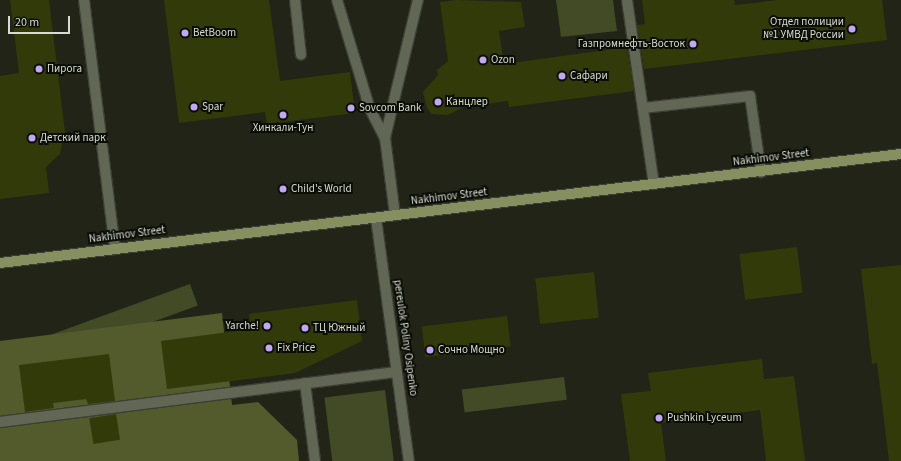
<!DOCTYPE html>
<meta charset="utf-8">
<style>
body{margin:0}
#map{position:relative;width:901px;height:461px;overflow:hidden;background:#212416;font-family:"Source Sans 3",sans-serif}
div>[style]{position:absolute}
.green>*{inset:0;background:#434a26;transform-origin:0 0}
.forest>*{inset:0;background:#535b2d}
.building>*{inset:0;background:#333a09;transform-origin:0 0}
.roads{filter:drop-shadow(1px 0 #3c3e34) drop-shadow(-1px 0 #3c3e34) drop-shadow(0 1px #3c3e34) drop-shadow(0 -1px #3c3e34)}
.service>*{height:10px;margin:-5px;padding:0 5px;transform-origin:5px;border-radius:5px;background:#626655}
.minor>*{height:10px;margin:-5px;padding:0 5px;transform-origin:5px;border-radius:5px;background:#626655}
.tertiary>*{height:10px;margin:-5px;padding:0 5px;transform-origin:5px;border-radius:5px;background:#626655}
.primary>*{height:10px;margin:-5px;padding:0 5px;transform-origin:5px;border-radius:5px;background:#858f5f}
.dots>*{width:11px;height:11px;translate:-50% -50%;box-sizing:border-box;border:2px solid #0b0d07;border-radius:50%}
span{translate:-50% -50%;white-space:nowrap;text-align:center;line-height:1.15;-webkit-text-stroke:4px #0b0d07;paint-order:stroke}
.poi-label{font-size:11px;color:#d8dbd1}
.right{translate:-100% -50%;text-align:right}
.left{translate:0 -50%;text-align:left}
.street-label{font-size:11px;color:#d8dbd1}
.scale{position:absolute;left:8px;top:16px;width:62px;height:18px;box-sizing:border-box;border:2px solid #d8dbd1;border-top:0;padding-left:5px;font-size:12px;line-height:14px;white-space:nowrap;color:#d8dbd1;-webkit-text-stroke:3px #0b0d07;paint-order:stroke}
</style>
<div id="map">
<div class="green">
<div style="clip-path:polygon(556px 0,613px 0,617px 31px,561px 37px)"></div>
<div style="left:190px;top:284px;width:23px;height:192px;rotate:70deg"></div>
<div style="left:564px;top:377px;width:23px;height:103px;rotate:83deg"></div>
<div style="left:385px;top:390px;width:72px;height:61px;rotate:83deg"></div>
</div>
<div class="forest">
<div style="clip-path:polygon(222px 313px,232px 405px,258px 402px,297px 440px,299px 461px,0 461px,0 341px)"></div>
</div>
<div class="building">
<div style="clip-path:polygon(10px 0,49px 0,65px 132px,60px 154px,46px 167px,49px 193px,0 199px,0 76px,19px 73px)"></div>
<div style="clip-path:polygon(164px 0,269px 0,280px 81px,350px 72px,355px 113px,267px 124px,265px 112px,179px 123px)"></div>
<div style="clip-path:polygon(457px 0,521px 2px,525px 27px,499px 31px,504px 64px,627px 47px,634px 91px,509px 107px,508px 101px,463px 107px,448px 115px,432px 114px,427px 108px,423px 92px,438px 75px,437px 70px,448px 61px,440px 2px)"></div>
<div style="clip-path:polygon(642px 0,734px 0,735px 5px,778px 0,882px 0,887px 40px,644px 69px,637px 25px,645px 24px)"></div>
<div style="left:797px;top:247px;width:46px;height:58px;rotate:83deg"></div>
<div style="clip-path:polygon(901px 265px,901px 461px,889px 461px,877px 363px,872px 364px,861px 269px)"></div>
<div style="left:594px;top:272px;width:46px;height:59px;rotate:84deg"></div>
<div style="clip-path:polygon(357px 300px,362px 341px,295px 373px,167px 389px,161px 341px,251px 329px,249px 314px)"></div>
<div style="left:507px;top:316px;width:31px;height:86px;rotate:83deg"></div>
<div style="clip-path:polygon(109px 354px,115px 401px,88px 404px,86px 399px,53px 403px,54px 408px,25px 412px,19px 365px)"></div>
<div style="clip-path:polygon(762px 359px,764px 379px,794px 376px,805px 461px,766px 461px,760px 410px,661px 423px,666px 461px,630px 461px,621px 394px,651px 391px,648px 373px)"></div>
<div style="left:116px;top:414px;width:26px;height:27px;rotate:81deg"></div>
</div>
<div class="roads">
<div class="service">
<div style="left:295px;top:0;width:55px;rotate:83.8deg"></div>
<div style="left:337px;top:0;width:114px;rotate:73.2deg"></div>
<div style="left:370px;top:109px;width:33px;rotate:63deg"></div>
<div style="left:385px;top:138px;width:78px;rotate:82.6deg"></div>
<div style="left:627px;top:0;width:186px;rotate:81.7deg"></div>
<div style="left:643px;top:108px;width:108px;rotate:-6.4deg"></div>
<div style="left:750px;top:96px;width:77px;rotate:81.8deg"></div>
<div style="left:385px;top:138px;width:142px;rotate:-76.6deg"></div>
<div style="left:305px;top:383px;width:79px;rotate:82.7deg"></div>
<div style="left:0;top:422px;width:400px;rotate:-7.2deg"></div>
</div>
<div class="minor">
<div style="left:376px;top:218px;width:245px;rotate:82.3deg"></div>
</div>
<div class="tertiary">
<div style="left:84px;top:0;width:251px;rotate:82.9deg"></div>
</div>
<div class="primary">
<div style="left:0;top:263px;width:908px;rotate:-6.9deg"></div>
</div>
</div>
<div class="dots">
<div style="left:852px;top:29px;background:#c0a8f4"></div>
<div style="left:185px;top:33px;background:#c0a8f4"></div>
<div style="left:693px;top:44px;background:#c0a8f4"></div>
<div style="left:483px;top:60px;background:#c0a8f4"></div>
<div style="left:39px;top:69px;background:#c0a8f4"></div>
<div style="left:562px;top:76px;background:#c0a8f4"></div>
<div style="left:438px;top:102px;background:#c0a8f4"></div>
<div style="left:194px;top:107px;background:#c0a8f4"></div>
<div style="left:351px;top:108px;background:#c0a8f4"></div>
<div style="left:283px;top:115px;background:#c0a8f4"></div>
<div style="left:32px;top:138px;background:#c0a8f4"></div>
<div style="left:283px;top:189px;background:#c0a8f4"></div>
<div style="left:267px;top:326px;background:#c0a8f4"></div>
<div style="left:305px;top:328px;background:#c0a8f4"></div>
<div style="left:269px;top:348px;background:#c0a8f4"></div>
<div style="left:430px;top:350px;background:#c0a8f4"></div>
<div style="left:659px;top:418px;background:#c0a8f4"></div>
</div>
<div class="poi-label">
<span class="right" style="left:844px;top:29px">Отдел полиции<br>№1 УМВД России</span>
<span class="left" style="left:193px;top:33px">BetBoom</span>
<span class="right" style="left:685px;top:44px">Газпромнефть-Восток</span>
<span class="left" style="left:491px;top:60px">Ozon</span>
<span class="left" style="left:47px;top:69px">Пирога</span>
<span class="left" style="left:570px;top:76px">Сафари</span>
<span class="left" style="left:446px;top:102px">Канцлер</span>
<span class="left" style="left:202px;top:107px">Spar</span>
<span class="left" style="left:359px;top:108px">Sovcom Bank</span>
<span style="left:283px;top:128px">Хинкали-Тун</span>
<span class="left" style="left:40px;top:138px">Детский парк</span>
<span class="left" style="left:291px;top:189px">Child's World</span>
<span class="right" style="left:259px;top:326px">Yarche!</span>
<span class="left" style="left:313px;top:328px">ТЦ Южный</span>
<span class="left" style="left:277px;top:348px">Fix Price</span>
<span class="left" style="left:438px;top:350px">Сочно Мощно</span>
<span class="left" style="left:667px;top:418px">Pushkin Lyceum</span>
</div>
<div class="street-label">
<span style="left:771px;top:158px;rotate:-7deg">Nakhimov Street</span>
<span style="left:449px;top:197px;rotate:-7deg">Nakhimov Street</span>
<span style="left:127px;top:235px;rotate:-7deg">Nakhimov Street</span>
<span style="left:405px;top:338px;rotate:82deg">pereulok Poliny Osipenko</span>
</div>
<div class="scale">20 m</div>
</div>
